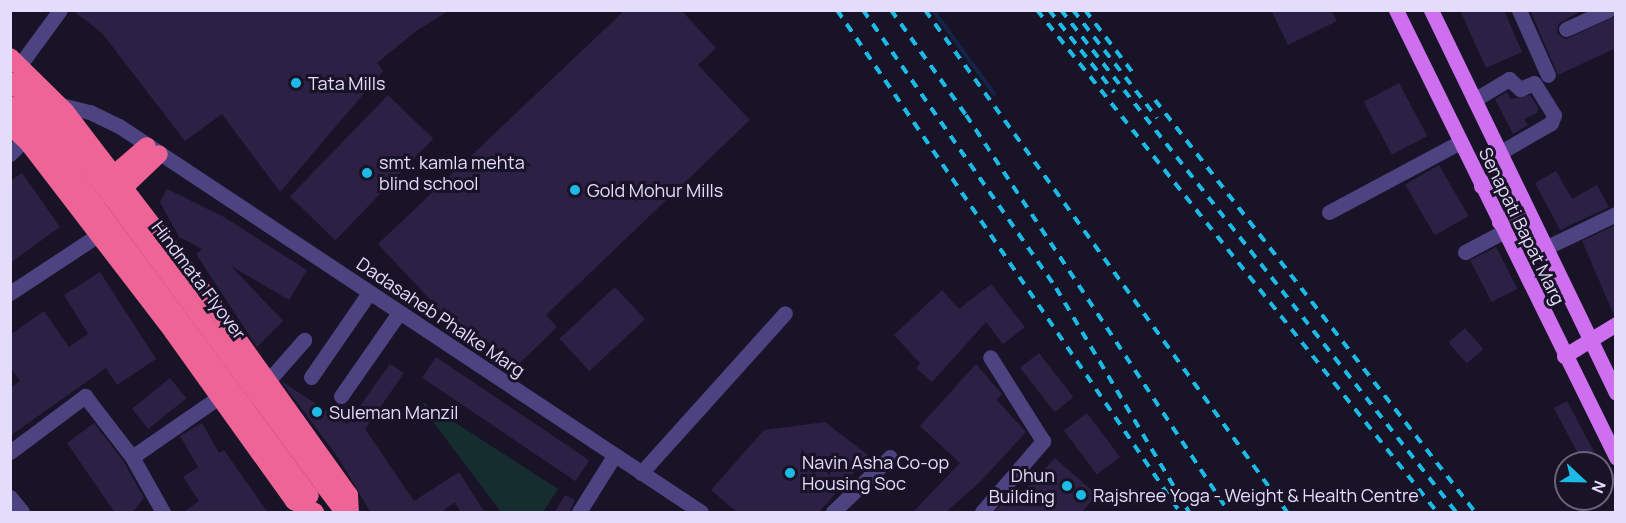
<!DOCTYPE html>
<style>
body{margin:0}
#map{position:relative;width:1626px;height:523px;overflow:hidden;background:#181326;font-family:Manrope,sans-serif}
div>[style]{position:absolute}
.green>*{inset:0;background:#162d2f}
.stream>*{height:4px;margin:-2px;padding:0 2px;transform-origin:2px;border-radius:2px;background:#152348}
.building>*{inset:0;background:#2c2145;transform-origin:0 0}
.minor>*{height:15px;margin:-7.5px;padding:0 7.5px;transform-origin:7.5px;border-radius:7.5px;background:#4c4380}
.major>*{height:15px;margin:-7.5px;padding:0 7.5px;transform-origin:7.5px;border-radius:7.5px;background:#ce6fef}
.highway>*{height:18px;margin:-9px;padding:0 9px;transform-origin:9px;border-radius:9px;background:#ee6496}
.rail>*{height:4px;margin-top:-2px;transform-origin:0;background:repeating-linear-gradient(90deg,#1dbae6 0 9px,transparent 0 17px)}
.highway-bridge>*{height:18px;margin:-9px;padding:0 9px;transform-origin:9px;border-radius:9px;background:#ee6496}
.dots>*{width:16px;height:16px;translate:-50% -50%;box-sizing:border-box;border:3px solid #181326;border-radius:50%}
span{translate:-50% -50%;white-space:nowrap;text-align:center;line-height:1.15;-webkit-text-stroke:6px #181326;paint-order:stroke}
.poi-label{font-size:18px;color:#e3dcfb}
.left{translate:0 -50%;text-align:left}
.right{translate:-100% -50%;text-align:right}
.street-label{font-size:18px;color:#e3dcfb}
.frame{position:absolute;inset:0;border:12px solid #e3dcfb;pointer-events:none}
.north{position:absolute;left:1554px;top:451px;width:60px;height:60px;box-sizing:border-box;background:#181326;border:2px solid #69637b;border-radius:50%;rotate:112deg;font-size:16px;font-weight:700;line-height:24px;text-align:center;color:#e3dcfb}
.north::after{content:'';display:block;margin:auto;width:21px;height:27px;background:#1dbae6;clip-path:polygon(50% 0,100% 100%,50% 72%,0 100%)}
</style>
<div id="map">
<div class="green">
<div style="clip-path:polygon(423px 402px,558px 489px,543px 512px,501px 512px,425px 411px)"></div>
</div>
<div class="stream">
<div style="left:933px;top:10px;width:104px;rotate:54deg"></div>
</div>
<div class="building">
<div style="clip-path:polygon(72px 10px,450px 10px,416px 31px,377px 63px,383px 71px,280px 192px,222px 114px,185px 141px,102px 33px)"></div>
<div style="clip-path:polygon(625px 10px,681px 10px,716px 48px,698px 65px,750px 120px,546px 315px,557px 327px,520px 363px,440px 310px,378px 244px)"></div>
<div style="clip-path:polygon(1271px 10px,1331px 10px,1337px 21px,1288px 45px)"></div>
<div style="clip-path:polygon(1460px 10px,1504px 10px,1522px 52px,1486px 68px)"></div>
<div style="clip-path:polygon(1530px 10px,1583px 10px,1558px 24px,1557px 34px,1566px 39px,1616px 16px,1616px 48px,1558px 75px)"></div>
<div style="left:1399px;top:83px;width:60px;height:40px;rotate:62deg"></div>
<div style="clip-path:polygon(1507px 92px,1511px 99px,1530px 95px,1538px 107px,1537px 113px,1524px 119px,1528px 125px,1513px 134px,1495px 99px)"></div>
<div style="left:388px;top:95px;width:63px;height:141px;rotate:44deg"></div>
<div style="left:1439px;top:165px;width:59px;height:39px;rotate:60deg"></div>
<div style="clip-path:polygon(1556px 171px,1572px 199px,1597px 185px,1609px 207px,1560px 230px,1535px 183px)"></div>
<div style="clip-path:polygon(22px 173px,60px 227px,10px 263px,10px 181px)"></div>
<div style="clip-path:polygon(167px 189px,224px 217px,307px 270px,289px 300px,231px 266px,283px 321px,257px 347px,196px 254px,202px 249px,179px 237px,160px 202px)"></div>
<div style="clip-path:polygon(1616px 225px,1616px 314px,1614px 315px,1582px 241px)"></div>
<div style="left:1496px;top:247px;width:47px;height:29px;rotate:63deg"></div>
<div style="clip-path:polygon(100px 272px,156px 359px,117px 385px,106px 368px,10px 436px,10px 388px,20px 381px,10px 367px,10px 335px,44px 311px,69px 347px,88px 334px,64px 295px)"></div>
<div style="clip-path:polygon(991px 284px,1025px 327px,1003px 344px,986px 322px,932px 382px,916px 368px,920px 363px,894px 335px,942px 290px,959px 309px)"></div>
<div style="left:615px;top:287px;width:44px;height:76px;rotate:47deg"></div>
<div style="left:1465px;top:328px;width:28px;height:22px;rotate:49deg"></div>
<div style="left:1039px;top:353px;width:56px;height:24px;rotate:52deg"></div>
<div style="left:436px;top:357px;width:185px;height:25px;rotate:34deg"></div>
<div style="clip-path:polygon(390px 364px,404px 373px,365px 429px,414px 501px,459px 472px,485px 513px,461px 513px,455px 502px,440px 513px,371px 513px,339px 459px,281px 381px,347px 424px)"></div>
<div style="clip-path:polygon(976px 364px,1002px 394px,997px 400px,1026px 432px,980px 482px,945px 513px,912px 513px,960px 463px,920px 426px)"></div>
<div style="left:170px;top:378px;width:26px;height:49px;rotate:51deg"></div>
<div style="left:1567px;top:401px;width:58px;height:15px;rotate:62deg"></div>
<div style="left:1087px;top:413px;width:55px;height:29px;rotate:53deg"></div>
<div style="clip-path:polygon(825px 422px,869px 456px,818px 513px,738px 513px,711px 490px,764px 430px)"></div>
<div style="clip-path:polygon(94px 423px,124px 462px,144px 498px,132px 513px,115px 513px,67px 443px)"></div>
<div style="clip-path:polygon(202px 423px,219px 453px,224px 450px,268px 513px,183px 513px,199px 501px,183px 477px,198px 467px,180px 436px)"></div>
<div style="clip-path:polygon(1055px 458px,1097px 495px,1081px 513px,994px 513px,1010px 494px,1016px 499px)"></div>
<div style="clip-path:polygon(565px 495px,575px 500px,569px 513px,554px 513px)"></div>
</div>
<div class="minor">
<div style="left:1519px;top:10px;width:71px;rotate:66deg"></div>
<div style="left:1566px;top:29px;width:46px;rotate:-24.3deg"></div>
<div style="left:19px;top:66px;width:69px;rotate:-53.8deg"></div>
<div style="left:1474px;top:100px;width:41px;rotate:-31deg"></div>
<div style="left:1509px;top:79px;width:15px;rotate:42deg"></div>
<div style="left:1520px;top:89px;width:15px;rotate:-23deg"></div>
<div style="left:1534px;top:83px;width:38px;rotate:58deg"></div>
<div style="left:1554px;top:115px;width:9px;rotate:111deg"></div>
<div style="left:1551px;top:123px;width:60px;rotate:150deg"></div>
<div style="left:57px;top:104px;width:34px;rotate:14deg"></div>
<div style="left:90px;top:112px;width:32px;rotate:26deg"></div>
<div style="left:119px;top:126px;width:698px;rotate:33.55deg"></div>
<div style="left:10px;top:154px;width:20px;rotate:-45deg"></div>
<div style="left:1329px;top:212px;width:149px;rotate:-28.1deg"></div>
<div style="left:1545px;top:248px;width:79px;rotate:-25.6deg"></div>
<div style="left:1465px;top:252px;width:43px;rotate:-27.8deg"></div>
<div style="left:10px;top:293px;width:105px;rotate:-33.4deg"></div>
<div style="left:311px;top:377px;width:102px;rotate:-55.4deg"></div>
<div style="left:268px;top:381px;width:55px;rotate:-48.7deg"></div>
<div style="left:341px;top:396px;width:101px;rotate:-55.1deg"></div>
<div style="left:10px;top:452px;width:94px;rotate:-36.7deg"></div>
<div style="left:85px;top:396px;width:77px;rotate:52.4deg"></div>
<div style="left:132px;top:457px;width:63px;rotate:60.6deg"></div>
<div style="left:132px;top:457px;width:106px;rotate:-34.6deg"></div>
<div style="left:641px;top:473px;width:215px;rotate:-48deg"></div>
<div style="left:10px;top:497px;width:19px;rotate:51deg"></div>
<div style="left:579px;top:512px;width:66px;rotate:-58deg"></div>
<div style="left:833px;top:512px;width:79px;rotate:-44deg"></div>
<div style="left:982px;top:512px;width:94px;rotate:-49.3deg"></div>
<div style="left:1043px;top:441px;width:99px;rotate:-122.2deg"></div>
</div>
<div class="major">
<div style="left:1396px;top:10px;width:499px;rotate:63.8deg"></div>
<div style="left:1431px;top:10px;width:425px;rotate:64.2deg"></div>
<div style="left:1481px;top:186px;width:31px;rotate:-27deg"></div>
<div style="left:1499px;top:222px;width:30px;rotate:-26deg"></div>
<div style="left:1564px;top:356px;width:61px;rotate:-31.6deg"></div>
</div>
<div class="highway">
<div style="left:10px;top:57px;width:77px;rotate:44.5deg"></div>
<div style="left:65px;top:111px;width:242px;rotate:52.6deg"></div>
<div style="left:212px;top:303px;width:236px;rotate:54.5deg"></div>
<div style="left:349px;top:495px;width:17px;rotate:87deg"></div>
<div style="left:10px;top:126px;width:26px;rotate:43deg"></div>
<div style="left:29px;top:144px;width:237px;rotate:52.5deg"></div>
<div style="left:173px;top:332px;width:208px;rotate:54.4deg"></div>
<div style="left:294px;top:501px;width:24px;rotate:28deg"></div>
<div style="left:105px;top:182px;width:55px;rotate:-40.6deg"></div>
<div style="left:116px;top:195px;width:59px;rotate:-43.6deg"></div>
<div style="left:326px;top:488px;width:30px;rotate:53deg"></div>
</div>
<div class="rail">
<div style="left:837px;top:10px;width:608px;rotate:55.66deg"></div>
<div style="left:863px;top:10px;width:338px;rotate:55.2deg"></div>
<div style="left:1056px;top:288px;width:261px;rotate:59.3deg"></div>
<div style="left:891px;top:10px;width:129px;rotate:54.5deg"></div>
<div style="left:966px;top:115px;width:476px;rotate:56.5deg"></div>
<div style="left:925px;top:10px;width:619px;rotate:54.2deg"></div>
<div style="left:1037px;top:10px;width:642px;rotate:51.45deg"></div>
<div style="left:1049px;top:10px;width:105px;rotate:51.6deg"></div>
<div style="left:1061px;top:10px;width:639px;rotate:51.8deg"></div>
<div style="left:1073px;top:10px;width:137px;rotate:52.1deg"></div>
<div style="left:1085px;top:10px;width:84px;rotate:52.7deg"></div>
<div style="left:1155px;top:100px;width:522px;rotate:52.16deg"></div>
</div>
<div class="highway-bridge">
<div style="left:10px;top:81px;width:60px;rotate:44.3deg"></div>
<div style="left:53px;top:123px;width:92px;rotate:51.6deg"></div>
<div style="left:110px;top:195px;width:364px;rotate:53.6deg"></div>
<div style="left:10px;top:105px;width:42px;rotate:44deg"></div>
<div style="left:40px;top:134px;width:91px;rotate:52.1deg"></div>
<div style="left:96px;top:206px;width:360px;rotate:53.6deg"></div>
</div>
<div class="dots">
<div style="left:296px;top:83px;background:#1dbae6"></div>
<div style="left:367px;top:173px;background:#1dbae6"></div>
<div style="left:575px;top:190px;background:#1dbae6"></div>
<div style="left:317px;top:412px;background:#1dbae6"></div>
<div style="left:790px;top:473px;background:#1dbae6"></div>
<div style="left:1067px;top:486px;background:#1dbae6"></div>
<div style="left:1081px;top:495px;background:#1dbae6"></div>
</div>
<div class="poi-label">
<span class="left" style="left:308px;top:83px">Tata Mills</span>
<span class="left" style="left:379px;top:173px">smt. kamla mehta<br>blind school</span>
<span class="left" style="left:587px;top:190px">Gold Mohur Mills</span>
<span class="left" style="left:329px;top:412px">Suleman Manzil</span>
<span class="left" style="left:802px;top:473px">Navin Asha Co-op<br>Housing Soc</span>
<span class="right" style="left:1055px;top:486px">Dhun<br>Building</span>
<span class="left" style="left:1093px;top:495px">Rajshree Yoga - Weight &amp; Health Centre</span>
</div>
<div class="street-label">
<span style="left:1522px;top:226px;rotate:64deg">Senapati Bapat Marg</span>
<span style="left:199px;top:280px;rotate:53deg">Hindmata Flyover</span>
<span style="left:441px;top:317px;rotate:34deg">Dadasaheb Phalke Marg</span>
</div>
<div class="frame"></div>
<div class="north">N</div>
</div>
